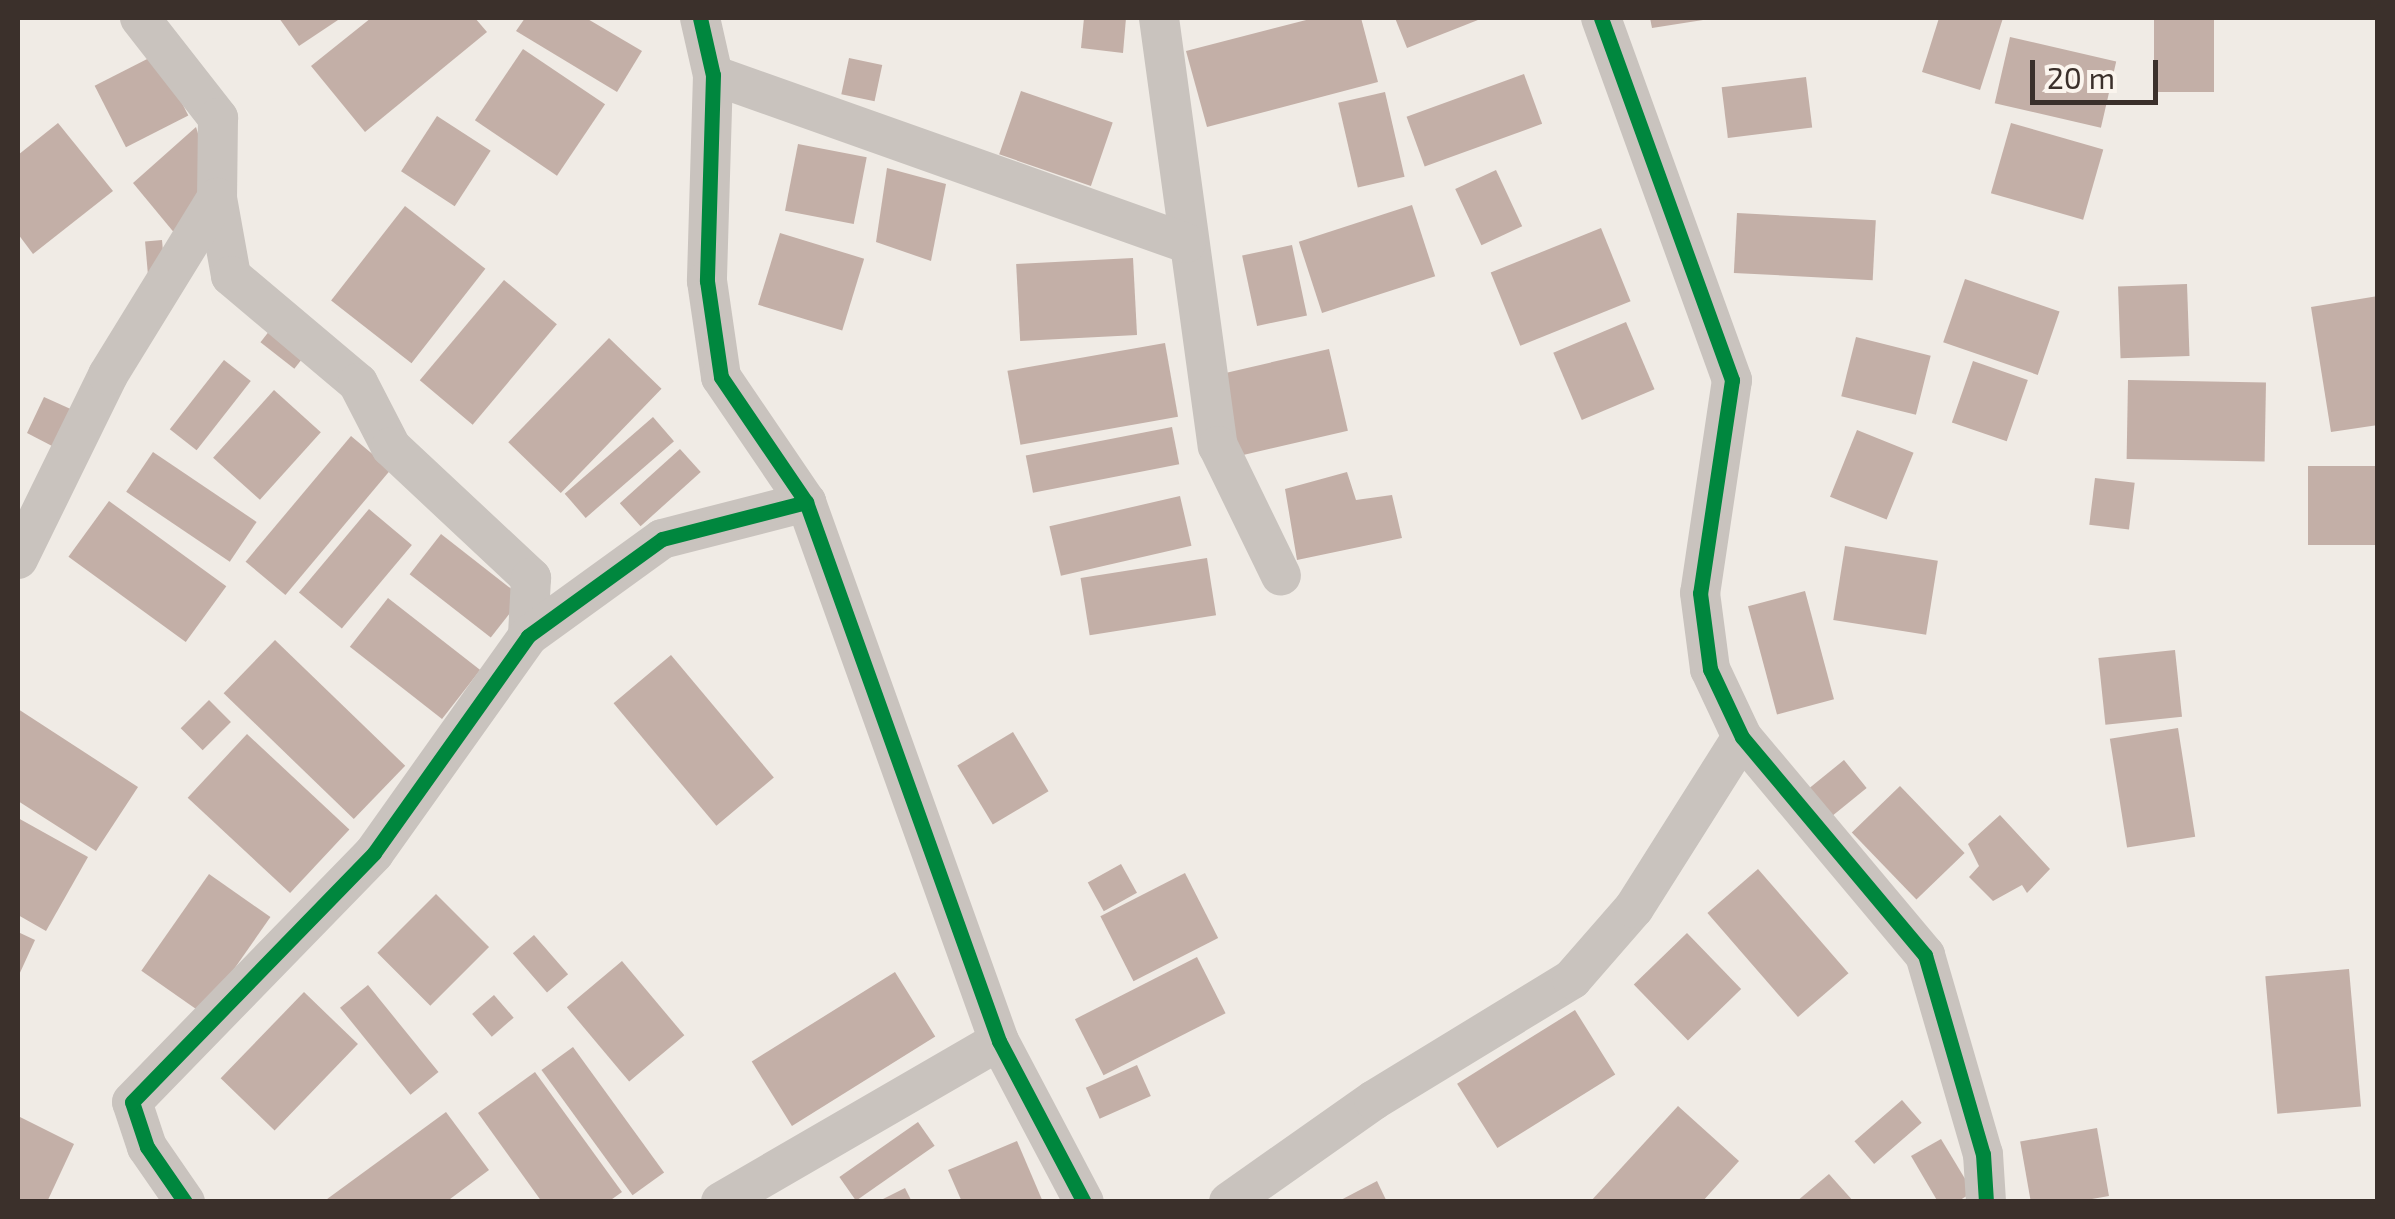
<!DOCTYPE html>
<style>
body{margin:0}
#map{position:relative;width:2395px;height:1219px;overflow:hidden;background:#f0ebe5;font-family:"Exo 2",sans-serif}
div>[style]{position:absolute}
.building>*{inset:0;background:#c3afa7;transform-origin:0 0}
.street>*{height:40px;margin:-20px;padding:0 20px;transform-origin:20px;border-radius:20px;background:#c9c3be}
.cycleway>*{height:15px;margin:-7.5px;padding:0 7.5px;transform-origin:7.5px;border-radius:7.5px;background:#00873e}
span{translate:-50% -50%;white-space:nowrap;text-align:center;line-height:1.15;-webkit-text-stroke:8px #fbf5ee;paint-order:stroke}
.frame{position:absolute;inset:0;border:20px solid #3b302b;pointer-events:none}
.scale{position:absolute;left:2030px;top:60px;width:128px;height:45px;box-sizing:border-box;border:5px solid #3b302b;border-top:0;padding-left:12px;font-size:30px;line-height:35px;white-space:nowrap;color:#3b302b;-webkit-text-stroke:8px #fbf5ee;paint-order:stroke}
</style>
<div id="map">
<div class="building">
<div style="clip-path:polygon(279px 18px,341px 18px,299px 46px)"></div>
<div style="clip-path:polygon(371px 18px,475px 18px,487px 32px,365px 132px,311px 66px)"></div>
<div style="clip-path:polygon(525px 18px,586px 18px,642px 51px,617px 92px,516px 31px)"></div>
<div style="clip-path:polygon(1084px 18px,1126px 18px,1123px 53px,1081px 48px)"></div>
<div style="clip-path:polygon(1314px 18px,1361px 18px,1378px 82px,1207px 127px,1186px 51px)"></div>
<div style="clip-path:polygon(1395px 18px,1483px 18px,1407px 48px)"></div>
<div style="clip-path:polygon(1650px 18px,1703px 18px,1703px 20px,1652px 28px)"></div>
<div style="clip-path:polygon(1939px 18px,2003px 18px,1980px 90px,1922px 72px)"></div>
<div style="left:2154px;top:18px;width:60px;height:74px"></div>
<div style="left:2010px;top:37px;width:109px;height:68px;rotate:13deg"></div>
<div style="left:523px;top:49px;width:99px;height:86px;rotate:34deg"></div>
<div style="left:157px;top:54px;width:69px;height:70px;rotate:63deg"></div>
<div style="left:849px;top:58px;width:34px;height:37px;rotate:12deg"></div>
<div style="left:1524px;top:74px;width:53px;height:125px;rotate:70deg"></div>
<div style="left:1806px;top:77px;width:51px;height:85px;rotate:83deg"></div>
<div style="left:1021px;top:91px;width:97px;height:67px;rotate:19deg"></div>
<div style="left:1385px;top:92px;width:87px;height:48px;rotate:77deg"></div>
<div style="left:437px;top:116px;width:64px;height:66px;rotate:33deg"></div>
<div style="clip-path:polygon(58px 123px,113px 191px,33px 254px,18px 234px,18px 155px)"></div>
<div style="left:2011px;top:123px;width:96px;height:73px;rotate:16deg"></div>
<div style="clip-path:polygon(196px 127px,215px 189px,181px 241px,133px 183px)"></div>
<div style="left:798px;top:144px;width:70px;height:68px;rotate:11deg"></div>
<div style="clip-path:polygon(887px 168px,946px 184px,931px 261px,876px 242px)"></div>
<div style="left:1496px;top:170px;width:62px;height:45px;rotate:65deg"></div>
<div style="left:1412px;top:205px;width:75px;height:119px;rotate:72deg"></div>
<div style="left:405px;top:206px;width:102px;height:120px;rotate:38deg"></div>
<div style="left:1737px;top:213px;width:139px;height:60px;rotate:3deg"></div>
<div style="left:1601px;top:228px;width:79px;height:119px;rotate:68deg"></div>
<div style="left:780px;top:233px;width:88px;height:75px;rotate:17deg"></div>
<div style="left:162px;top:240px;width:34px;height:17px;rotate:85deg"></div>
<div style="left:1292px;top:245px;width:72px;height:51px;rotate:78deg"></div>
<div style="left:1133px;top:258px;width:77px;height:117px;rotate:87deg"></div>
<div style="left:1965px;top:279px;width:100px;height:67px;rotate:19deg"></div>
<div style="left:504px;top:280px;width:69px;height:131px;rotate:40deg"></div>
<div style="left:2187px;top:284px;width:72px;height:69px;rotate:88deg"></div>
<div style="clip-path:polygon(2378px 296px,2378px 425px,2331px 432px,2311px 307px)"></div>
<div style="left:1626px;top:322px;width:73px;height:79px;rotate:67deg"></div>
<div style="left:274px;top:325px;width:43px;height:22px;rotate:38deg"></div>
<div style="left:1856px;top:337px;width:77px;height:61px;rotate:14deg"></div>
<div style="left:609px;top:338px;width:73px;height:145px;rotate:44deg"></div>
<div style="left:1165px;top:343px;width:75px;height:160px;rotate:80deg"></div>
<div style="left:1329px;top:349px;width:84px;height:114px;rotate:77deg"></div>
<div style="left:224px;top:360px;width:34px;height:88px;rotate:38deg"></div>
<div style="left:1973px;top:361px;width:58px;height:65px;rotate:19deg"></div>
<div style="left:2128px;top:380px;width:138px;height:79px;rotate:1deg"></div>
<div style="left:274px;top:390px;width:63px;height:91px;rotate:42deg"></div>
<div style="clip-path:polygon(44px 397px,75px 411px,54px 447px,27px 433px)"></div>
<div style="left:653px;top:417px;width:32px;height:117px;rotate:49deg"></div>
<div style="left:1172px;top:427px;width:38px;height:149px;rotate:79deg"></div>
<div style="left:1857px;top:430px;width:61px;height:72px;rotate:22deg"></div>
<div style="left:351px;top:436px;width:52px;height:164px;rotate:40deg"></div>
<div style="left:680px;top:449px;width:31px;height:81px;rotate:48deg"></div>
<div style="left:153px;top:452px;width:125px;height:48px;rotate:34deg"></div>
<div style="left:2378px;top:466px;width:79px;height:70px;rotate:90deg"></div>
<div style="clip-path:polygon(1347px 472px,1356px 500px,1392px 495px,1402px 538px,1297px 560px,1285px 489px)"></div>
<div style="left:2095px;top:478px;width:40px;height:47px;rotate:7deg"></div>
<div style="left:1180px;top:496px;width:51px;height:134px;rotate:77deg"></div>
<div style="left:109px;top:501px;width:145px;height:69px;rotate:36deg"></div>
<div style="left:369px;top:509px;width:56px;height:109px;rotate:40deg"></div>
<div style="left:441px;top:534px;width:103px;height:51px;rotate:38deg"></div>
<div style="left:1845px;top:546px;width:94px;height:75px;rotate:9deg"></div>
<div style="left:1207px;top:558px;width:58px;height:128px;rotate:81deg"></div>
<div style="left:1805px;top:591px;width:112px;height:59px;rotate:75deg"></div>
<div style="left:388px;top:598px;width:117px;height:62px;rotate:38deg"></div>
<div style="left:275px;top:640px;width:181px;height:74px;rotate:44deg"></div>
<div style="left:2175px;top:650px;width:67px;height:77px;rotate:84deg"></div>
<div style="left:671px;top:655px;width:160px;height:75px;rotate:50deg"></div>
<div style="left:209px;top:700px;width:31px;height:40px;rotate:45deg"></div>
<div style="clip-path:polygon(18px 709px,138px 787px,96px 851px,18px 801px)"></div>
<div style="left:2178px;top:728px;width:110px;height:69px;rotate:81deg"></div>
<div style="left:1013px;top:732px;width:69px;height:65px;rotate:59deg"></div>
<div style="left:247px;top:734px;width:140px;height:87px;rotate:43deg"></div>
<div style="left:1844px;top:760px;width:36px;height:48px;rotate:51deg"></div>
<div style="left:1900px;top:786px;width:93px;height:67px;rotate:46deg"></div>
<div style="clip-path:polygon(2000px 815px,2050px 869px,2027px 893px,2022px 885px,1993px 901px,1969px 877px,1979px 866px,1968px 844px)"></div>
<div style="clip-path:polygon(18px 818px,88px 857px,46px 931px,18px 915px)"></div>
<div style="left:1121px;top:864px;width:33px;height:38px;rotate:61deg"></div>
<div style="left:1758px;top:869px;width:138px;height:67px;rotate:49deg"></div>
<div style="left:1185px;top:873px;width:73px;height:95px;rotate:63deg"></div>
<div style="left:209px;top:874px;width:75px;height:118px;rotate:35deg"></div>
<div style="left:436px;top:894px;width:75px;height:83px;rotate:45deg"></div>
<div style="clip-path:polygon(18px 932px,35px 940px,18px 977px)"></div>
<div style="left:1687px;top:933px;width:78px;height:74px;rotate:46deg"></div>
<div style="left:534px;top:935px;width:52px;height:28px;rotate:49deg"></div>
<div style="left:1197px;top:957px;width:63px;height:137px;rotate:63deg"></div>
<div style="left:622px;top:961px;width:97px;height:72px;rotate:50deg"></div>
<div style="left:2349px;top:969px;width:138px;height:84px;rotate:85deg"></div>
<div style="left:895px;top:972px;width:76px;height:169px;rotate:58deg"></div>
<div style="left:368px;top:985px;width:112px;height:36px;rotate:51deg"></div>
<div style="left:304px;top:992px;width:75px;height:120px;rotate:44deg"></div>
<div style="left:494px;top:995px;width:30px;height:29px;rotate:49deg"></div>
<div style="left:1575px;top:1010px;width:76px;height:139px;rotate:58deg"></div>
<div style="left:573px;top:1047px;width:155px;height:39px;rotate:54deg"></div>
<div style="left:1137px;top:1065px;width:34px;height:56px;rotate:66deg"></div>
<div style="clip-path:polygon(535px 1072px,622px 1192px,608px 1202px,542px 1202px,478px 1113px)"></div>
<div style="left:1902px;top:1100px;width:30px;height:63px;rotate:49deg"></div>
<div style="clip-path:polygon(1678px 1106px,1739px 1161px,1702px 1202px,1590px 1202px)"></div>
<div style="clip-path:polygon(446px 1112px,489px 1170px,446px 1202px,323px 1202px)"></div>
<div style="clip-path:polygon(18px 1116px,74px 1144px,47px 1202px,18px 1202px)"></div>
<div style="left:918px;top:1122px;width:29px;height:96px;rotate:55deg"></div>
<div style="left:2097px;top:1128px;width:69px;height:78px;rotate:80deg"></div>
<div style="clip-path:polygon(1941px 1139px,1973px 1192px,1957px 1202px,1938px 1202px,1911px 1156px)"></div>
<div style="clip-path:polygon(1017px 1141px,1043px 1202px,962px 1202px,948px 1170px)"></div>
<div style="clip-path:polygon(1829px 1174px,1854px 1202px,1796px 1202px)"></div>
<div style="clip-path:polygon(1377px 1181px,1387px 1202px,1337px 1202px)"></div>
<div style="clip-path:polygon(905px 1188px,912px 1202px,877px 1202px)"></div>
</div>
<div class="street">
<div style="left:140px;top:18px;width:127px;rotate:52deg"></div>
<div style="left:218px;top:118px;width:80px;rotate:90.7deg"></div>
<div style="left:217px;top:198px;width:79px;rotate:79.8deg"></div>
<div style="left:231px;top:276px;width:166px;rotate:40.1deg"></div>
<div style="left:358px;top:383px;width:72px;rotate:62.7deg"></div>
<div style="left:391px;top:447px;width:192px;rotate:43.1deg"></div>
<div style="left:531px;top:578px;width:58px;rotate:93deg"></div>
<div style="left:700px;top:18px;width:58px;rotate:77.2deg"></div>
<div style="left:713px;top:75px;width:206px;rotate:91.7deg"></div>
<div style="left:707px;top:281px;width:97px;rotate:81.7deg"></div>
<div style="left:721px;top:377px;width:151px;rotate:55.8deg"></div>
<div style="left:806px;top:502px;width:573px;rotate:70.3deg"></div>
<div style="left:999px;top:1041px;width:182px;rotate:62.2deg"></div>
<div style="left:1159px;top:18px;width:432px;rotate:82.2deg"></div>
<div style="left:1218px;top:446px;width:144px;rotate:64.1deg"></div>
<div style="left:1601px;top:18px;width:385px;rotate:70.1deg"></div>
<div style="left:1732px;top:380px;width:215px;rotate:98.5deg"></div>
<div style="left:1700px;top:593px;width:77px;rotate:82.5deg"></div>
<div style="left:1710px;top:669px;width:75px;rotate:64.8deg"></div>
<div style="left:1742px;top:737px;width:285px;rotate:50deg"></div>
<div style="left:1925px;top:955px;width:207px;rotate:73.8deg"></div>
<div style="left:1983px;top:1154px;width:48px;rotate:86.4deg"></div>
<div style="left:713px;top:75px;width:502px;rotate:19.55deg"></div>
<div style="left:18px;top:559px;width:205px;rotate:-63.9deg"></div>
<div style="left:108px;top:375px;width:208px;rotate:-58.4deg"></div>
<div style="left:185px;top:1202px;width:67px;rotate:-124.6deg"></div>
<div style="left:147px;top:1147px;width:47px;rotate:-108.4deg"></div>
<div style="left:132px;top:1102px;width:347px;rotate:-45.8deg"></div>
<div style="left:374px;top:853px;width:266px;rotate:-54.6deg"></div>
<div style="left:528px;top:636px;width:165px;rotate:-35.9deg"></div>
<div style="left:662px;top:539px;width:149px;rotate:-14.4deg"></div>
<div style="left:721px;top:1202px;width:321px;rotate:-30.1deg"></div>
<div style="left:1229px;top:1202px;width:177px;rotate:-35.1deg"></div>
<div style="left:1374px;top:1100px;width:232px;rotate:-31.4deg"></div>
<div style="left:1572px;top:979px;width:94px;rotate:-48.9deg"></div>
<div style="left:1634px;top:908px;width:202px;rotate:-57.7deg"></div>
</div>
<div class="cycleway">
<div style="left:700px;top:18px;width:58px;rotate:77.2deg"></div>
<div style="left:713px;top:75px;width:206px;rotate:91.7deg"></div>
<div style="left:707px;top:281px;width:97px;rotate:81.7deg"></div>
<div style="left:721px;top:377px;width:151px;rotate:55.8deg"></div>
<div style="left:806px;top:502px;width:573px;rotate:70.3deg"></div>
<div style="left:999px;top:1041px;width:182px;rotate:62.2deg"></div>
<div style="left:1601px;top:18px;width:385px;rotate:70.1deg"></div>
<div style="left:1732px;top:380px;width:215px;rotate:98.5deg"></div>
<div style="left:1700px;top:593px;width:77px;rotate:82.5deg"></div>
<div style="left:1710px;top:669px;width:75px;rotate:64.8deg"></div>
<div style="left:1742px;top:737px;width:285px;rotate:50deg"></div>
<div style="left:1925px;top:955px;width:207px;rotate:73.8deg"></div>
<div style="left:1983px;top:1154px;width:48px;rotate:86.4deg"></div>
<div style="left:185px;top:1202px;width:67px;rotate:-124.6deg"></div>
<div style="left:147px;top:1147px;width:47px;rotate:-108.4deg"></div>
<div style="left:132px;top:1102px;width:347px;rotate:-45.8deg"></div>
<div style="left:374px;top:853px;width:266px;rotate:-54.6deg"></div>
<div style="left:528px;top:636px;width:165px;rotate:-35.9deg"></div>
<div style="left:662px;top:539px;width:149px;rotate:-14.4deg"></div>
</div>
<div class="frame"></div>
<div class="scale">20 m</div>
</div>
